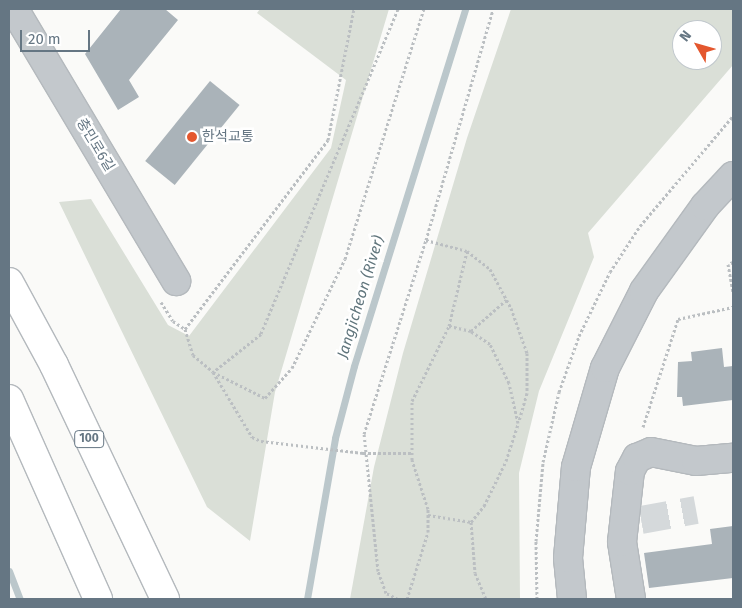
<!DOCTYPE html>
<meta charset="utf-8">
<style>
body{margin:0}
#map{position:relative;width:742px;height:608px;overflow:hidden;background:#fafaf8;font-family:"Fira Sans","Noto Sans KR",sans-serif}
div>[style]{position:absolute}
.green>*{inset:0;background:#dadfd7}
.stream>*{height:7px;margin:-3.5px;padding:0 3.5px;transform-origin:3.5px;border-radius:3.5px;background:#bbc7cb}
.building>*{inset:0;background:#aab3b9;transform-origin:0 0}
.minor-tunnel>*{height:28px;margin-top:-14px;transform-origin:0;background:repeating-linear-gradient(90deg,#d5d9db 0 28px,transparent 0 42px)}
.path>*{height:3px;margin-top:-1.5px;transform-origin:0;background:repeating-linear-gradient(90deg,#bbbfc2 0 2.5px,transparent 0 5px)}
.roads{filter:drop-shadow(1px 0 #b4b9bd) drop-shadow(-1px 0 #b4b9bd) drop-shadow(0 1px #b4b9bd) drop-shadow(0 -1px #b4b9bd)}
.minor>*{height:28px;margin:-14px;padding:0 14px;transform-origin:14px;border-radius:14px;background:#c3c8cc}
.highway>*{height:28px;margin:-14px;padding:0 14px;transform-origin:14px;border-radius:14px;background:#fff}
.dots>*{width:14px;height:14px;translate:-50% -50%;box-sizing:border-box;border:2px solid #fff;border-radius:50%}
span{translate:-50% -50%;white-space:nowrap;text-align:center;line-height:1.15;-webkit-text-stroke:5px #fff;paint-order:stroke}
.shield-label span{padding:1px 4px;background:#fff;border:1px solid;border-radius:4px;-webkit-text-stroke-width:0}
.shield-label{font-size:12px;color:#657683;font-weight:700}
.poi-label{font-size:14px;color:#657683}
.left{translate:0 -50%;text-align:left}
.street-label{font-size:14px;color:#657683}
.water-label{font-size:15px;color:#60757c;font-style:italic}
.frame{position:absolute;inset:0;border:10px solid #657683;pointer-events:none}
.north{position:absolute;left:672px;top:20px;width:50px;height:50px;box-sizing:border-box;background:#fff;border:1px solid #c1c8cd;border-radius:50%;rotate:308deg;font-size:14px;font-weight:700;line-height:20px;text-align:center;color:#657683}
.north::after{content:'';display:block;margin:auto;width:18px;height:22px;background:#e4572e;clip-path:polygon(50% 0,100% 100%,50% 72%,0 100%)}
.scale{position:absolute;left:20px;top:30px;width:70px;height:22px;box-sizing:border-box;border:2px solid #657683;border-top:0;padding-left:6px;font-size:15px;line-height:18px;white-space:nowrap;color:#657683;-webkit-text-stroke:4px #fff;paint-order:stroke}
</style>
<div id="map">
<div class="green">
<div style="clip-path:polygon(260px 9px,389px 9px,275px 392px,250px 541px,207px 507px,59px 202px,91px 199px,168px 325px,189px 336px,331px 148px,346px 80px,257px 13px)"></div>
<div style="clip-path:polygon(evenodd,511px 9px,733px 9px,733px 65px,588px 233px,594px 257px,539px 391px,519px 473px,520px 599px,350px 599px,374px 467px,403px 353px,467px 138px,511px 9px,682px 30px,712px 30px,712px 60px,682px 60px,682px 30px)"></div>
</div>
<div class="stream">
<div style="left:9px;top:571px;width:30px;rotate:69deg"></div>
<div style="left:307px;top:599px;width:163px;rotate:-80.1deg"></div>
<div style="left:335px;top:438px;width:74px;rotate:-75.2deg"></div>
<div style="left:354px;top:366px;width:374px;rotate:-72.7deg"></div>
</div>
<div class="building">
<div style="clip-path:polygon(121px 9px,165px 9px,178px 20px,129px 80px,139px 97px,118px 110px,85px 54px)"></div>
<div style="left:210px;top:81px;width:38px;height:103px;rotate:39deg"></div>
<div style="clip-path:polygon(722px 348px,724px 367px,733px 366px,733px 400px,683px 406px,682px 397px,677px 397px,678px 362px,692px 361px,691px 352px)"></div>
<div style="clip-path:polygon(733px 526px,733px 578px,649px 588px,644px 553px,712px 544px,710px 529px)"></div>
</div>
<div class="minor-tunnel">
<div style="left:641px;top:520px;width:56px;rotate:-10.3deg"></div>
</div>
<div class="path">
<div style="left:398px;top:9px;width:353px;rotate:112.9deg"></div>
<div style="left:261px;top:334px;width:61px;rotate:141.6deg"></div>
<div style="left:213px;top:372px;width:76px;rotate:59deg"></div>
<div style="left:252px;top:437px;width:10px;rotate:24deg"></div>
<div style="left:261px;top:441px;width:103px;rotate:6.7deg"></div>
<div style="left:363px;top:453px;width:48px"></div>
<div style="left:426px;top:240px;width:42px;rotate:15deg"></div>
<div style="left:467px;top:251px;width:29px;rotate:38deg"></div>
<div style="left:490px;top:269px;width:44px;rotate:61.7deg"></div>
<div style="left:511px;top:308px;width:48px;rotate:70.4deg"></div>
<div style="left:527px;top:353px;width:40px;rotate:90deg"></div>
<div style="left:527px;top:393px;width:29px;rotate:106deg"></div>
<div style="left:733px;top:262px;width:5px;rotate:158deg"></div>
<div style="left:728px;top:264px;width:29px;rotate:80deg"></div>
<div style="left:161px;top:302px;width:22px;rotate:58deg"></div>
<div style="left:173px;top:321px;width:14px;rotate:34deg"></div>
<div style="left:185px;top:329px;width:27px;rotate:73deg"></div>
<div style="left:193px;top:355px;width:26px;rotate:40deg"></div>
<div style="left:213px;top:372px;width:58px;rotate:26.6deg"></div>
<div style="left:265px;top:398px;width:40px;rotate:-48deg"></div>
<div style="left:292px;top:368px;width:121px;rotate:-64.1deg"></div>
<div style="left:345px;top:259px;width:262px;rotate:-72.5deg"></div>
<div style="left:185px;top:329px;width:237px;rotate:-52.9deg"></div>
<div style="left:328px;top:140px;width:134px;rotate:-78.8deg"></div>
<div style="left:471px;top:331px;width:47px;rotate:-41.5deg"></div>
<div style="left:643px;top:427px;width:114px;rotate:-72deg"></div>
<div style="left:678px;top:319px;width:56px;rotate:-12.3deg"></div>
<div style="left:428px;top:515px;width:44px;rotate:9.2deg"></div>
<div style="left:471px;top:522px;width:21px;rotate:-51deg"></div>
<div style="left:484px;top:506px;width:50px;rotate:-63.9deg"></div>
<div style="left:506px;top:461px;width:40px;rotate:-72deg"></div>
<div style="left:518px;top:423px;width:41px;rotate:-102.7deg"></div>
<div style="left:509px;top:383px;width:43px;rotate:-116deg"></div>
<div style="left:490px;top:344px;width:23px;rotate:-146deg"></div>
<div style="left:471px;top:331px;width:23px;rotate:-167deg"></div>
<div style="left:471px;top:522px;width:51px;rotate:85.5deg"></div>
<div style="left:475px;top:573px;width:28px;rotate:67deg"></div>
<div style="left:398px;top:599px;width:13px;rotate:-153deg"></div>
<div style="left:386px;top:593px;width:23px;rotate:-110deg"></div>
<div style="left:378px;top:571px;width:138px;rotate:-95.8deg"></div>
<div style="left:364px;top:434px;width:204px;rotate:-72.3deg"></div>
<div style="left:426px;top:240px;width:241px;rotate:-73.8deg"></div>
<div style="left:407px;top:599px;width:70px;rotate:-72.6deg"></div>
<div style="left:428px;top:532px;width:23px;rotate:-90deg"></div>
<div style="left:428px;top:509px;width:52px;rotate:-108.1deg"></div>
<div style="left:412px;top:460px;width:59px;rotate:-90deg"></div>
<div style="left:412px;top:401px;width:84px;rotate:-63.7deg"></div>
<div style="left:449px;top:326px;width:77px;rotate:-76.5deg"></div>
<div style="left:537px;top:599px;width:58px;rotate:-91deg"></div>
<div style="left:536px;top:541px;width:79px;rotate:-84.9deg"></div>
<div style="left:543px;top:462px;width:72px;rotate:-77.1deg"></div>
<div style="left:559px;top:392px;width:59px;rotate:-70.3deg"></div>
<div style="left:579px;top:336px;width:71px;rotate:-64.2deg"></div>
<div style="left:610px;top:272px;width:55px;rotate:-56.9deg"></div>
<div style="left:640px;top:226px;width:144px;rotate:-49.8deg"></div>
</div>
<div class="roads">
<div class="minor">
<div style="left:14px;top:9px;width:317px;rotate:59.2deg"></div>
<div style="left:572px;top:599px;width:41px;rotate:-95.6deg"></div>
<div style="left:568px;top:558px;width:91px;rotate:-85deg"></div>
<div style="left:576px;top:467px;width:103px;rotate:-73.7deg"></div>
<div style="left:605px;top:368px;width:86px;rotate:-63.1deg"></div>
<div style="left:644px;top:291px;width:105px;rotate:-54.3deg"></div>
<div style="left:705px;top:206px;width:41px;rotate:-47deg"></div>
<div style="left:631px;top:599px;width:58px;rotate:-99deg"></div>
<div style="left:622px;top:542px;width:71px;rotate:-83.6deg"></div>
<div style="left:630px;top:471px;width:15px;rotate:-62deg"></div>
<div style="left:637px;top:458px;width:15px;rotate:-23deg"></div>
<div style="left:651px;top:452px;width:46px;rotate:11.3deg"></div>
<div style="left:696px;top:461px;width:37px;rotate:-5deg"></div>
</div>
<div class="highway">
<div style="left:9px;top:282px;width:94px;rotate:61.5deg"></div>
<div style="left:54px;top:365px;width:259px;rotate:64.6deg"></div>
<div style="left:9px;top:399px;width:219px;rotate:66deg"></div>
</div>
</div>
<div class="dots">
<div style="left:192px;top:137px;background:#e4572e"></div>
</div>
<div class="shield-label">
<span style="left:89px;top:439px">100</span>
</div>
<div class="poi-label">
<span class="left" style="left:202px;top:137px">한석교통</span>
</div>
<div class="street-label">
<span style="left:95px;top:145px;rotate:59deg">충민로6길</span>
</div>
<div class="water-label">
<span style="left:361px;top:297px;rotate:-73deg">Jangjicheon (River)</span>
</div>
<div class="frame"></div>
<div class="north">N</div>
<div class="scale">20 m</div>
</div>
